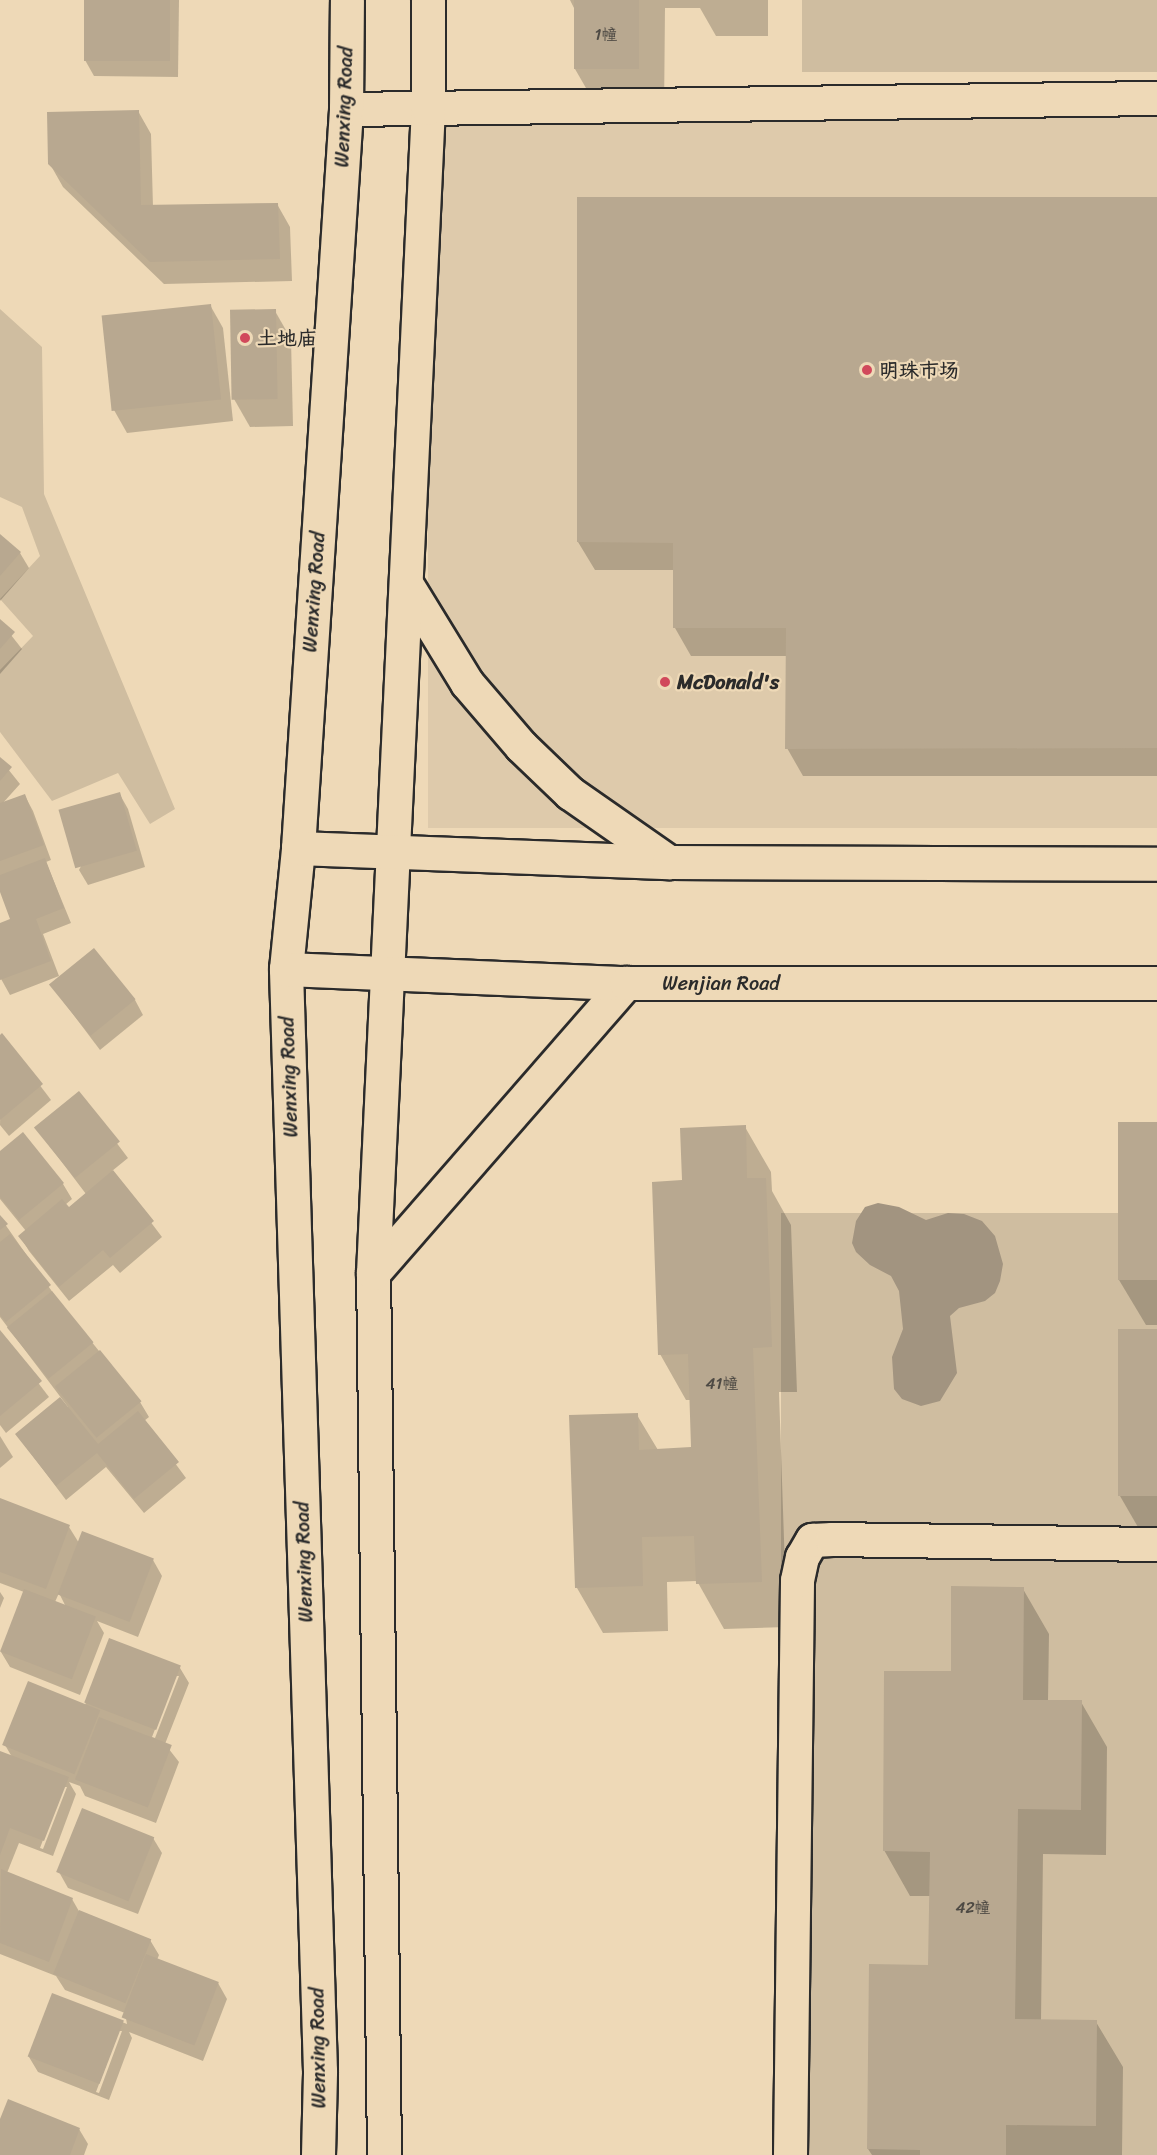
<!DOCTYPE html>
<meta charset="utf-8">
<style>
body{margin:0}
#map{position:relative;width:1157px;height:2155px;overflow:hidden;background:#eed9b7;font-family:Sriracha,"LXGW WenKai TC",sans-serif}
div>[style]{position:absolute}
.built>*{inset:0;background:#decaab;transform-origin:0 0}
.green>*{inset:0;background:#cfbda0;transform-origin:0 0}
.water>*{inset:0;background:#a29480}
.shadow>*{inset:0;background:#0003}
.building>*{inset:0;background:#b8a890;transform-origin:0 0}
.roads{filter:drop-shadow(2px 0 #2b2b2b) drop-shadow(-2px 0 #2b2b2b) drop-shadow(0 2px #2b2b2b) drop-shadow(0 -2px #2b2b2b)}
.minor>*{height:33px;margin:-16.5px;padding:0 16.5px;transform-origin:16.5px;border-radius:16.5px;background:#eed9b7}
.major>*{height:33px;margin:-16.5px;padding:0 16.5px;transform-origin:16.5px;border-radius:16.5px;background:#eed9b7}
.dots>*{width:16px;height:16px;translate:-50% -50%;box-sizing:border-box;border:3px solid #eed9b7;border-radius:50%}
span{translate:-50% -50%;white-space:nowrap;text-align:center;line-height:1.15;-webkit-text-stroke:4.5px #eed9b7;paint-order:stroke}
.number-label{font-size:16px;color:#4e4a44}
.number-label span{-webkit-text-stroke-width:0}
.street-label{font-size:20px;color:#2b2b2b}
.poi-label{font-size:20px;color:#2b2b2b;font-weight:700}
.left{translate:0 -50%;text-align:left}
</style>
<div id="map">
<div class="built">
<div style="left:1157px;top:98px;width:730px;height:729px;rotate:90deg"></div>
</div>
<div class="green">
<div style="left:802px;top:0;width:355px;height:72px"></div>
<div style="clip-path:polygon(0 309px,42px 347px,44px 494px,175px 809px,150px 824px,118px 773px,52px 801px,0 732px,0 670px,33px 636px,0 599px,40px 556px,22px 507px,0 497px)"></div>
<div style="left:781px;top:1213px;width:376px;height:942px"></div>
</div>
<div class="water">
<div style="clip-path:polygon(878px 1203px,899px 1207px,926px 1220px,948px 1213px,964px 1214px,982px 1221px,995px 1236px,1003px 1264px,1000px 1281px,995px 1293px,985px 1301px,959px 1308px,950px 1316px,957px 1373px,940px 1401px,921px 1406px,902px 1399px,894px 1389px,892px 1357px,903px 1329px,899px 1291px,891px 1276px,870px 1265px,856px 1252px,852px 1243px,856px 1221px,865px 1207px)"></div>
</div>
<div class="shadow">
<div style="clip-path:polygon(86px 0,179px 0,178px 77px,94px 76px,85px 60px)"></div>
<div style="clip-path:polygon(570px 0,768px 0,768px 36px,716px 36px,700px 8px,665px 8px,664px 115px,601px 114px,575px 69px,575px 10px)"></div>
<div style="clip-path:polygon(138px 111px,151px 134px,153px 207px,277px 204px,290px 227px,292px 281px,164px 284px,63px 187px,50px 164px)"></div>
<div style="clip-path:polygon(1157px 199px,1157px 776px,803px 776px,787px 748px,787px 656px,691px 656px,675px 628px,675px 570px,595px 570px,578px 542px)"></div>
<div style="clip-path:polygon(210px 305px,223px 328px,233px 421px,127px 433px,114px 410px)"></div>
<div style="clip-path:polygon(275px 311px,291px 339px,293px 426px,250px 427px,234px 399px)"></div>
<div style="clip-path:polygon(0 536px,20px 553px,29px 568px,0 601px)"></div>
<div style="clip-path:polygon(0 621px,22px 649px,0 674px)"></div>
<div style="clip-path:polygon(0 759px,20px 784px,2px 804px,25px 796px,33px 811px,51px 860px,46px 862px,71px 923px,43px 934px,59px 976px,10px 995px,0 977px,0 924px,12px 920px,0 887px)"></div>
<div style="clip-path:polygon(119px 793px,128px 809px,145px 867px,88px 885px,79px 870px)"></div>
<div style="clip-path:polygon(51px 985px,135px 1000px,143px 1015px,100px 1050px)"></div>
<div style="clip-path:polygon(2px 1035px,51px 1100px,9px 1136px,0 1125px)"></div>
<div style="clip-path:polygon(79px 1093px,128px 1158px,112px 1171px,162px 1237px,120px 1273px,113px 1265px,69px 1301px,29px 1251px,20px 1236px,26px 1231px,0 1199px,0 1153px,23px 1134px,63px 1184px,72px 1199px,65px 1205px,69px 1209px,86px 1194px,36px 1128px)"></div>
<div style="clip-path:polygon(1120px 1123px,1157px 1123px,1157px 1325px,1146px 1325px,1119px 1280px)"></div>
<div style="clip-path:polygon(745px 1127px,771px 1172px,772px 1191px,791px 1225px,797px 1392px,779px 1392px,787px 1627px,724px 1629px,697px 1581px,667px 1582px,668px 1631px,603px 1633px,577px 1588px,571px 1417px,637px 1415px,658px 1450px,692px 1449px,691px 1400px,686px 1400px,660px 1354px,683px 1182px)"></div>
<div style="clip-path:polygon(0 1217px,58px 1300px,140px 1402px,149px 1417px,144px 1421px,186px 1478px,144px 1513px,106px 1467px,66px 1500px,17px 1435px,68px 1407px,0 1317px)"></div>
<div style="clip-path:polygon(1120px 1331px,1157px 1331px,1157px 1541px,1146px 1541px,1120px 1496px)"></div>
<div style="clip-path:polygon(0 1333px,49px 1397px,6px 1433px,0 1425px)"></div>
<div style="clip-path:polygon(0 1436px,13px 1457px,0 1468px)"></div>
<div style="clip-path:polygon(evenodd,0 1499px,69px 1527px,79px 1543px,153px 1560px,162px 1576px,138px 1637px,97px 1621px,104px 1633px,80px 1695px,10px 1667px,1px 1652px,24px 1592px,0 1583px,0 1499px,59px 1593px,66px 1607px,55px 1602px,59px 1593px)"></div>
<div style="clip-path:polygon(1023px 1589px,1049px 1634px,1048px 1701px,1081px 1702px,1107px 1747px,1106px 1855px,1043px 1854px,1041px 2021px,1096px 2022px,1123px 2067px,1122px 2155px,872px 2155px,868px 2149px,929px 1967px,930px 1896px,910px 1896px,884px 1850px,952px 1673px)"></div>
<div style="clip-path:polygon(0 1592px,4px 1598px,0 1608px)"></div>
<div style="clip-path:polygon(evenodd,110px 1640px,180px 1668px,189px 1683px,165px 1744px,179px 1762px,156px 1823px,85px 1796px,80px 1786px,69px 1782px,76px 1794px,53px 1856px,19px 1843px,7px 1873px,72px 1899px,80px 1913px,150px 1940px,159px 1955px,157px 1960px,218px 1983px,227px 1999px,203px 2061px,129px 2032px,132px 2038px,109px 2100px,38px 2072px,29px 2057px,53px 1995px,127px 2024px,125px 2013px,65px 1990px,56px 1976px,0 1954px,0 1752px,12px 1757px,5px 1745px,85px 1705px,110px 1640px,176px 1676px,179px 1676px,155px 1738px,152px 1737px,176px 1676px,110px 1640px,63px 1787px,67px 1787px,43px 1849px,40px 1848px,63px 1787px,110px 1640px,119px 2031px,122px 2031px,99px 2093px,96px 2092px,119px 2031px)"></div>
<div style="clip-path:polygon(153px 1838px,162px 1853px,138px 1914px,68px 1888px,59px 1872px)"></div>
<div style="clip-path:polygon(0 2124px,79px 2129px,88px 2144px,84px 2155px,0 2155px)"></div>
</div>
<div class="building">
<div style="left:84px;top:0;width:86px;height:61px"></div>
<div style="left:574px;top:0;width:65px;height:69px"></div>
<div style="clip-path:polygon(139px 110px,141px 205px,278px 203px,280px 259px,150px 262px,48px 164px,47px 112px)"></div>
<div style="clip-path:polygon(577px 197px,1157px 197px,1157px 748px,785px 749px,786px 628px,673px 628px,673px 543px,577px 542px)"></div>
<div style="left:211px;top:304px;width:96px;height:110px;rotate:84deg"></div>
<div style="left:276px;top:309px;width:90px;height:46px;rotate:89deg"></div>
<div style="clip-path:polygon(0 534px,21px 552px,0 576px)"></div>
<div style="clip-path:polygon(0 619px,15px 632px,0 649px)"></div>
<div style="clip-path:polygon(0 757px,12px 767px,0 781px)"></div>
<div style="left:120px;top:792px;width:61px;height:64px;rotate:74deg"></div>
<div style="clip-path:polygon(25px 794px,44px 845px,0 861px,0 803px)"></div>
<div style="clip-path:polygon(45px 858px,64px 908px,36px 919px,51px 961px,0 980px,0 923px,10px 919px,0 892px,0 875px)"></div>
<div style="left:94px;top:948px;width:66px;height:58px;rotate:51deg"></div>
<div style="clip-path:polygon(2px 1033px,43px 1084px,0 1120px,0 1035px)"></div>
<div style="left:79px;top:1091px;width:65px;height:58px;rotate:51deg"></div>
<div style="left:1118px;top:1122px;width:39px;height:158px"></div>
<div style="clip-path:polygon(746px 1125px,747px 1178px,766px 1178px,772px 1347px,753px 1348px,762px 1582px,696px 1584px,694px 1536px,642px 1537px,643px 1586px,575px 1588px,569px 1415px,638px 1413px,639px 1450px,691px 1447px,688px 1354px,658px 1355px,652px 1182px,682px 1180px,680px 1128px)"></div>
<div style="clip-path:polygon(23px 1132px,64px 1183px,19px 1220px,0 1197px,0 1151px)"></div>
<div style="clip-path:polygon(113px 1170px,154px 1221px,110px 1258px,103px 1250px,59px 1287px,18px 1236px,62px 1199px,69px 1207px)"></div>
<div style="clip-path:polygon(0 1215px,8px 1224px,0 1230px)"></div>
<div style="clip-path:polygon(10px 1234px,51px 1285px,6px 1322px,0 1315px,0 1242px)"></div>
<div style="left:52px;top:1291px;width:66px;height:58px;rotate:51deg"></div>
<div style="left:1157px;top:1329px;width:167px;height:39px;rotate:90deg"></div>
<div style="clip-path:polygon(0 1330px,42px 1381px,0 1416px)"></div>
<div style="left:100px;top:1350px;width:66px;height:58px;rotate:51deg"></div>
<div style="clip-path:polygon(60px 1397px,98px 1444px,138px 1411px,179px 1462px,134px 1499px,97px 1453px,56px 1486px,15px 1434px)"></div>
<div style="clip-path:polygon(0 1498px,70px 1525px,46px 1589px,0 1572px)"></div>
<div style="left:82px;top:1531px;width:77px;height:68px;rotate:21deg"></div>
<div style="clip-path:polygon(951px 1586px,1024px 1587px,1023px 1700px,1082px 1700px,1081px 1810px,1018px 1809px,1015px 2019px,1097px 2020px,1096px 2126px,1006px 2125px,1006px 2155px,920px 2155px,920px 2150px,867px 2149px,869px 1964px,928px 1965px,930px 1852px,883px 1851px,884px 1671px,951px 1671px)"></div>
<div style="left:24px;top:1589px;width:77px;height:67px;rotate:21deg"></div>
<div style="left:109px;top:1638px;width:77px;height:69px;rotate:21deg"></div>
<div style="left:28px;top:1681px;width:78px;height:69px;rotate:22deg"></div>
<div style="left:99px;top:1717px;width:78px;height:67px;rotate:21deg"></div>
<div style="clip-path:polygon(0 1751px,69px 1777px,44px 1841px,10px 1828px,0 1855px)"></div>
<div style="left:82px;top:1808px;width:78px;height:69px;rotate:22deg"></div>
<div style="clip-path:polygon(1px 1869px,73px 1898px,49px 1962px,0 1943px)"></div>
<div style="left:79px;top:1910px;width:78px;height:69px;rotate:22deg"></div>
<div style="left:146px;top:1954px;width:78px;height:68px;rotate:21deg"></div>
<div style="left:52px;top:1993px;width:77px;height:68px;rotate:21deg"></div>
<div style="clip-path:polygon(8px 2099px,80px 2128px,70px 2155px,0 2155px,0 2119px)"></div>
</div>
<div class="roads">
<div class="minor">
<div style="left:346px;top:109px;width:811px;rotate:-0.78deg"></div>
<div style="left:407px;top:585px;width:115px;rotate:58.5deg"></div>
<div style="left:467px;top:683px;width:83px;rotate:49.4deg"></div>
<div style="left:521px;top:746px;width:68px;rotate:43.8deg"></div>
<div style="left:570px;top:793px;width:121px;rotate:34.9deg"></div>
<div style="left:373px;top:1273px;width:385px;rotate:-48.9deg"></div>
<div style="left:318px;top:2155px;width:84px;rotate:-88.6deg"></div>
<div style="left:320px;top:2071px;width:1103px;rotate:-91.77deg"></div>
<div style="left:286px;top:969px;width:122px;rotate:-84.3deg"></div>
<div style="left:298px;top:848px;width:741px;rotate:-86.28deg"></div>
<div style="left:346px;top:109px;width:109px;rotate:-89.5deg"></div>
<div style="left:384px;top:2155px;width:882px;rotate:-90.71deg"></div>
<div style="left:373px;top:1273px;width:1166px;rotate:-87.3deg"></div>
<div style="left:428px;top:108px;width:108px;rotate:-90deg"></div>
<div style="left:790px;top:2155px;width:575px;rotate:-89.3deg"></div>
<div style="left:797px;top:1580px;width:24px;rotate:-78deg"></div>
<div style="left:802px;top:1557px;width:20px;rotate:-60deg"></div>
<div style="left:812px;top:1540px;width:20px;rotate:-3deg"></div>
<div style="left:832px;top:1539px;width:325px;rotate:0.9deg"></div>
</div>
<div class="major">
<div style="left:298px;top:848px;width:371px;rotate:2.2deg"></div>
<div style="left:669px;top:862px;width:488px;rotate:0.2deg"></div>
<div style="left:286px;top:969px;width:340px;rotate:2.4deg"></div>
<div style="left:626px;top:983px;width:531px"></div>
</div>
</div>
<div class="dots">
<div style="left:245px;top:338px;background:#d1495b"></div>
<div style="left:867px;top:370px;background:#d1495b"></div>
<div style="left:665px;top:682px;background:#d1495b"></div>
</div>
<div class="number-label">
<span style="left:606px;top:35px">1幢</span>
<span style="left:722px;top:1384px">41幢</span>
<span style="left:973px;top:1908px">42幢</span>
</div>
<div class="street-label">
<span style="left:344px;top:107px;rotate:-88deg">Wenxing Road</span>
<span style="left:314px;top:592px;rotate:-86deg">Wenxing Road</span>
<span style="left:721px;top:983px">Wenjian Road</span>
<span style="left:289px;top:1077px;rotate:-92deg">Wenxing Road</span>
<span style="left:304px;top:1562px;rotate:-92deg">Wenxing Road</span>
<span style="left:318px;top:2048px;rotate:-91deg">Wenxing Road</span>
</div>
<div class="poi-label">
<span class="left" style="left:257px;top:338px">土地庙</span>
<span class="left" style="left:879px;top:370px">明珠市场</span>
<span class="left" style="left:677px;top:682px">McDonald's</span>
</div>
</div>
